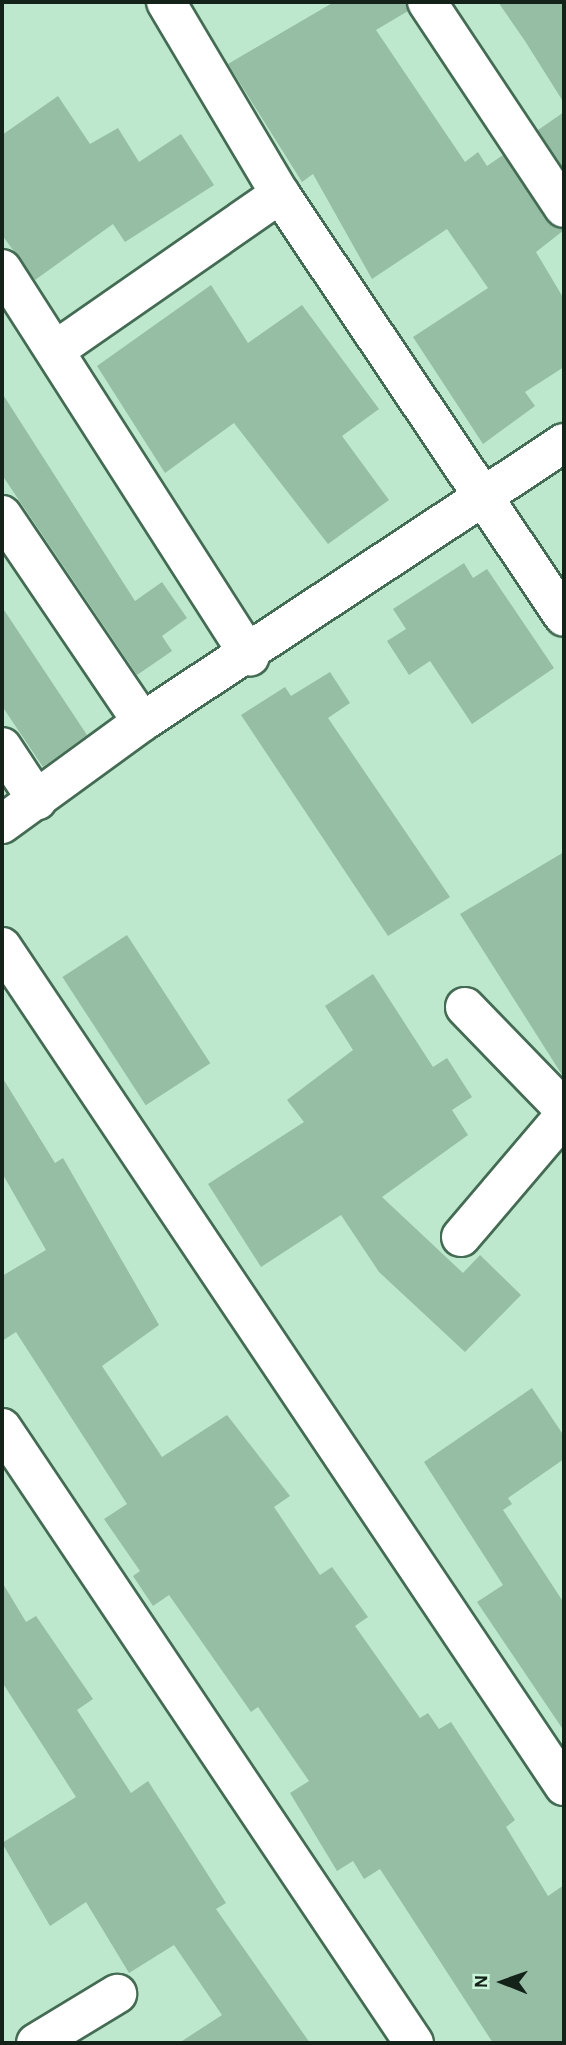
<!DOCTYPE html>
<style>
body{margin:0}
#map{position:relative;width:566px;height:2045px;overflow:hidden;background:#bee8cd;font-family:"Alegreya Sans",sans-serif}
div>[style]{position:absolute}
.building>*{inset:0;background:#95bea4;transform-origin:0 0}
.roads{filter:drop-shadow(2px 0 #446b53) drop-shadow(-2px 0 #446b53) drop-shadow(0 2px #446b53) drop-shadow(0 -2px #446b53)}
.minor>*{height:38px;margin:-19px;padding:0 19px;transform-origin:19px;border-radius:19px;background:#fff}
span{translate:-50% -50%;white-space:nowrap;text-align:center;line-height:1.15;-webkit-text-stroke:6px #cbf5da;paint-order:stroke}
.frame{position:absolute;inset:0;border:4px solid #132319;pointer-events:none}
.north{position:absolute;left:468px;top:1947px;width:70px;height:70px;-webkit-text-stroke:5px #cbf5da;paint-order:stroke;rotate:271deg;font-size:19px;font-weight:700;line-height:28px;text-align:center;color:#132319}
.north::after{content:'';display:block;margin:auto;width:24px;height:32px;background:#132319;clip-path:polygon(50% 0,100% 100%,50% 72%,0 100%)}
</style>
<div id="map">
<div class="building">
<div style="clip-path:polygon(334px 2px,405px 2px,408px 11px,376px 30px,465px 162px,478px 152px,487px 166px,503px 155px,546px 220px,564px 230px,536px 252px,564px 299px,564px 367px,525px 392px,535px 406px,483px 444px,413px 337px,488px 288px,447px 229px,372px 279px,313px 174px,302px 182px,228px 64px)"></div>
<div style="clip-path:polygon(498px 2px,564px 2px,564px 103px,525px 41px)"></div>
<div style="clip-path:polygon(58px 96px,90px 144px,118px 128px,139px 162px,181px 134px,214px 185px,125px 242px,113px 224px,35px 280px,2px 235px,2px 135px)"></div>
<div style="clip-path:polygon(564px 112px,564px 169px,538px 130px)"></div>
<div style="clip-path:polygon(211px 285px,248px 343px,302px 305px,379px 409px,342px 436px,389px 500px,328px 544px,234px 423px,165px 473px,97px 366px)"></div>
<div style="clip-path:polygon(2px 393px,135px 601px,162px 582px,187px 618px,162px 636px,172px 651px,137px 675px,2px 475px)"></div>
<div style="clip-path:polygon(464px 563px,473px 578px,487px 569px,554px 668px,472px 724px,430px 661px,409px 675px,387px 641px,406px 629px,393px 609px)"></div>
<div style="clip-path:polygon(2px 607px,87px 735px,43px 767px,2px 706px)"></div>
<div style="clip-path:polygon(330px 672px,350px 703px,328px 718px,450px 897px,388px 936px,241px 715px,285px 687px,291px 696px)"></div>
<div style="clip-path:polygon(564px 852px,564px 1078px,460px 914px)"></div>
<div style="left:127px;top:935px;width:153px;height:77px;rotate:57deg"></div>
<div style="clip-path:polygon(373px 974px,433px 1067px,447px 1058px,472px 1097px,452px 1110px,468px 1135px,382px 1197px,463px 1273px,480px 1255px,521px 1295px,465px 1352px,379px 1272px,341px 1215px,261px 1267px,208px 1184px,304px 1122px,287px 1100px,353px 1050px,325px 1006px)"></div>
<div style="clip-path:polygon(2px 1077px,55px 1163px,63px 1158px,159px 1325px,102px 1366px,162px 1457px,227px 1415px,290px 1496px,274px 1507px,320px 1575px,332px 1567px,368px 1617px,355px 1626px,420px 1718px,428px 1713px,439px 1729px,451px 1722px,515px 1820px,506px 1827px,548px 1896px,564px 1885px,564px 2043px,493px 2043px,380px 1869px,364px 1879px,353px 1861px,337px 1871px,290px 1793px,309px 1781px,258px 1707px,251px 1712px,169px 1595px,153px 1606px,133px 1576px,140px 1571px,104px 1519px,127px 1504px,16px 1332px,2px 1341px,2px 1276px,46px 1250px,2px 1173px)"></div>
<div style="clip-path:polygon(532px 1388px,564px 1436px,564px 1459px,508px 1498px,512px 1504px,503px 1510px,564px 1603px,564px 1731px,477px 1602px,503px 1585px,424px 1462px)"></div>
<div style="clip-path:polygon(2px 1582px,26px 1622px,36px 1616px,93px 1699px,77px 1710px,131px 1793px,148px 1781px,226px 1903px,216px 1909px,310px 2043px,179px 2043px,222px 2015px,174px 1945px,129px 1973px,86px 1902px,50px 1926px,2px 1843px,76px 1797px,2px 1682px)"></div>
</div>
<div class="roads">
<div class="minor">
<div style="left:166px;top:2px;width:223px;rotate:59.3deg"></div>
<div style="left:280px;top:194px;width:509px;rotate:56.12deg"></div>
<div style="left:427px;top:2px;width:247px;rotate:56.4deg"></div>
<div style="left:2px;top:269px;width:460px;rotate:57.4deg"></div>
<div style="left:57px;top:349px;width:272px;rotate:-34.8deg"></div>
<div style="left:2px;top:515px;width:250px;rotate:55.9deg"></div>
<div style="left:2px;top:747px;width:64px;rotate:56.6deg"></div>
<div style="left:2px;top:824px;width:173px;rotate:-36.1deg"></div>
<div style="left:142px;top:722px;width:506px;rotate:-33.47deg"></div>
<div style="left:2px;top:947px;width:1010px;rotate:56.18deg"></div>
<div style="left:465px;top:1007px;width:142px;rotate:45.9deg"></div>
<div style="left:461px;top:1237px;width:159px;rotate:-49.6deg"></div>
<div style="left:2px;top:1428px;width:740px;rotate:56.18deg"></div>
<div style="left:36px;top:2043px;width:95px;rotate:-31.2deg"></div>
</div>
</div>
<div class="frame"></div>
<div class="north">N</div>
</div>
